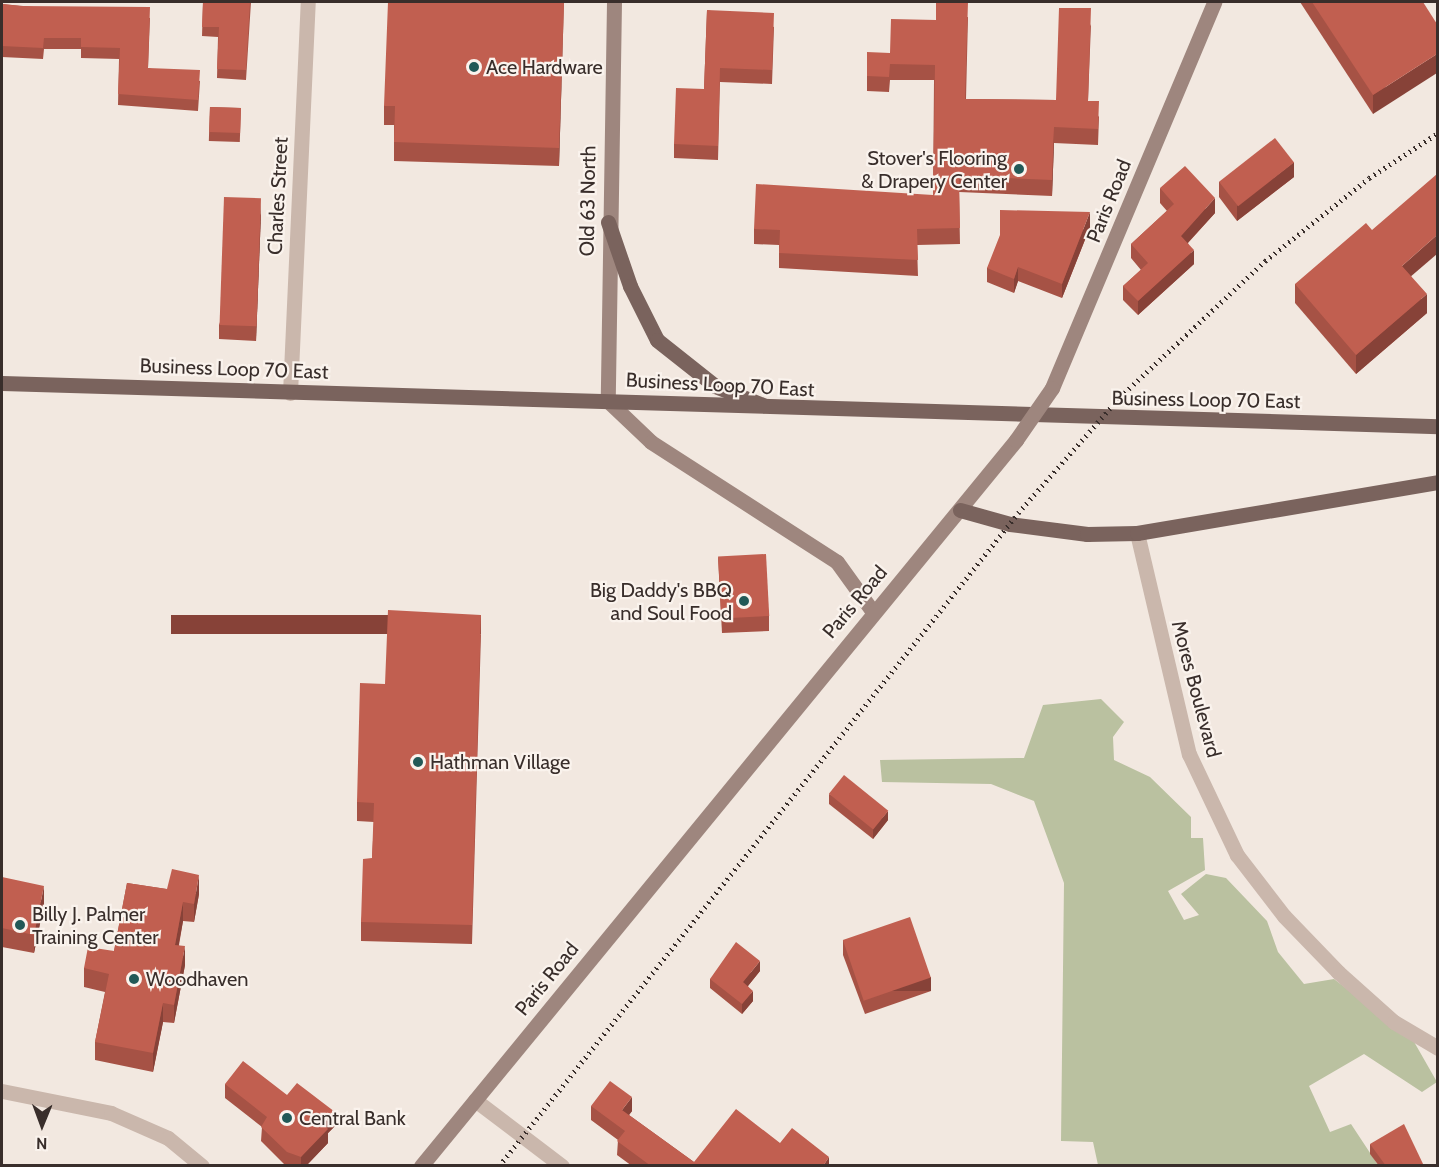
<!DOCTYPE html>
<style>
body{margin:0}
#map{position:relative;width:1439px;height:1167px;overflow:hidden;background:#f2e8e0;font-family:Cabin,sans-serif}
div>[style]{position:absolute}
.green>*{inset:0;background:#bac1a0}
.street>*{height:15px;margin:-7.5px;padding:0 7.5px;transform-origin:7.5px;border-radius:7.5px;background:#cab7ac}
.secondary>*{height:15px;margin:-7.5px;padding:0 7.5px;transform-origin:7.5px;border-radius:7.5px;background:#9e867e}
.primary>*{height:15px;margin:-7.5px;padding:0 7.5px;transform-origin:7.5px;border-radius:7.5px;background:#7a635d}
.rail>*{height:4.5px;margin-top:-2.25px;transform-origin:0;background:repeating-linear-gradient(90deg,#392e2b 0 1.5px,transparent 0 6px)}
.secondary-bridge>*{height:15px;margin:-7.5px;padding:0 7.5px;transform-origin:7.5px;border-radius:7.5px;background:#9e867e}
.wall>*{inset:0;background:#a65245;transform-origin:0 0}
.shaded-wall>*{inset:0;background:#874238;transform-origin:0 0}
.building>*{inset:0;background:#c15f50;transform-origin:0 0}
.dots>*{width:16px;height:16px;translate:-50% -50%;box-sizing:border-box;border:3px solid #faf3ed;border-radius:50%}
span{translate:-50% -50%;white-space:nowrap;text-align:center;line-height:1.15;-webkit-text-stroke:4.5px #faf3ed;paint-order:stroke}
.poi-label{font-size:20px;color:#392e2b}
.left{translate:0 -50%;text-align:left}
.right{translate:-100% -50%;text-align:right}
.street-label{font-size:20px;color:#392e2b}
.frame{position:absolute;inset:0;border:3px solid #392e2b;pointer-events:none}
.north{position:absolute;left:12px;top:1095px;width:60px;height:60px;-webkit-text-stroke:4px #faf3ed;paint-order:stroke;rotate:181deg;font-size:16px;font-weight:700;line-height:24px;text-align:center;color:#392e2b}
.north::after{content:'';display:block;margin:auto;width:21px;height:27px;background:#392e2b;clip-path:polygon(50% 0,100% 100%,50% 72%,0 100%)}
</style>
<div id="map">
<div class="green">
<div style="clip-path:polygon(1101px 699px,1124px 722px,1113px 737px,1114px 760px,1150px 777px,1191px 817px,1191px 838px,1203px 838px,1205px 870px,1168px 891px,1184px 920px,1199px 915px,1181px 894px,1206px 874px,1226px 878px,1267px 921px,1278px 952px,1304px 984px,1334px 979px,1413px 1040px,1437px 1082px,1422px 1092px,1364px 1054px,1309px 1086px,1330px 1132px,1351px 1124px,1378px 1165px,1098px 1165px,1093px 1142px,1061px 1141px,1064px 883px,1034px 801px,991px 784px,882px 782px,880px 760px,1024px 758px,1043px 705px)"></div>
</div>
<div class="street">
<div style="left:290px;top:393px;width:391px;rotate:-87.4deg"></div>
<div style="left:1137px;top:533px;width:227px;rotate:76.8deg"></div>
<div style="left:1189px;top:754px;width:112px;rotate:64.6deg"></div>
<div style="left:1237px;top:855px;width:77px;rotate:52.4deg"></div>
<div style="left:1284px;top:916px;width:78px;rotate:46deg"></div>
<div style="left:1338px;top:972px;width:75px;rotate:41.8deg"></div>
<div style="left:1394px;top:1022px;width:51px;rotate:30.6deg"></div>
<div style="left:2px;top:1091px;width:111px;rotate:11.4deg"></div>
<div style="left:111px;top:1113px;width:62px;rotate:23.7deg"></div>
<div style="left:168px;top:1138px;width:44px;rotate:39.5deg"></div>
<div style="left:475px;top:1100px;width:109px;rotate:37.2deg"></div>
</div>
<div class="secondary">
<div style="left:614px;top:2px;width:399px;rotate:90.9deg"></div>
<div style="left:608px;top:401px;width:59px;rotate:43.6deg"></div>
<div style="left:651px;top:442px;width:221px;rotate:32.8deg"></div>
<div style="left:837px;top:562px;width:62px;rotate:54.2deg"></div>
<div style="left:1052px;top:388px;width:419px;rotate:-67.2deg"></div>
<div style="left:421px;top:1166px;width:939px;rotate:-50.66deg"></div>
</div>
<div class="primary">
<div style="left:608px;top:222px;width:68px;rotate:71deg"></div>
<div style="left:630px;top:286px;width:60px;rotate:63.4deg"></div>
<div style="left:657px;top:340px;width:74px;rotate:38.4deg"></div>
<div style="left:715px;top:386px;width:52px;rotate:21.6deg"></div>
<div style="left:2px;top:383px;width:1437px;rotate:1.72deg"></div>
<div style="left:960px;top:510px;width:52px;rotate:15.6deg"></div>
<div style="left:1010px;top:524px;width:78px;rotate:7.4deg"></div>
<div style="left:1087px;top:534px;width:50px;rotate:-1.1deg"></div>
<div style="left:1137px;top:533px;width:305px;rotate:-9.6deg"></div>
</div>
<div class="rail">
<div style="left:499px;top:1166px;width:834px;rotate:-51.52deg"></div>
<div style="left:1018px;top:513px;width:154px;rotate:-48.7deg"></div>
<div style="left:1120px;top:397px;width:199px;rotate:-43.2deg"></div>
<div style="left:1265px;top:261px;width:133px;rotate:-38.6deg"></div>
<div style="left:1369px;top:178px;width:82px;rotate:-33.1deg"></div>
</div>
<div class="secondary-bridge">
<div style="left:1016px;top:440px;width:63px;rotate:-55.3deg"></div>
</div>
<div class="wall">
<div style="clip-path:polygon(203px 2px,221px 3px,251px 2px,246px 80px,217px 78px,218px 37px,202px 36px)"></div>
<div style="clip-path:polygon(564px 2px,559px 166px,394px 161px,394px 125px,384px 125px,384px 106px)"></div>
<div style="clip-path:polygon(1300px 2px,1423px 2px,1373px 114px)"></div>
<div style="clip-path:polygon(2px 4px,150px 18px,148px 68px,200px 81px,198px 111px,118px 105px,119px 59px,81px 58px,81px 49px,44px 49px,43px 59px,2px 57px)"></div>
<div style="clip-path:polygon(707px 10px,774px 27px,772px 84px,720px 82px,718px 160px,674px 158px,674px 144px,704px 89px)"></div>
<div style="clip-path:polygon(968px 17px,966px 99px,1056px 100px,1091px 24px,1088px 101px,1099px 117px,1098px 145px,1054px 143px,1052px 196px,959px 192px,960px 244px,917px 245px,918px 276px,779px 268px,779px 245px,754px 244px,754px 229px,933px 195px,934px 80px,890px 80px,889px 92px,867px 91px,867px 76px,890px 53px,936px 20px)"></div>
<div style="left:210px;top:107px;width:31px;height:34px;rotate:2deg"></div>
<div style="clip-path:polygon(1294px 177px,1237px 221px,1219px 197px,1219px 182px)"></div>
<div style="clip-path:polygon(1160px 188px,1215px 213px,1188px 243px,1194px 264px,1138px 315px,1123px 300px,1123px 286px,1141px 270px,1131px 258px,1131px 244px,1167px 211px,1160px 203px)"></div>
<div style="clip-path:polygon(261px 213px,256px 341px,219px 339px,219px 325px)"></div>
<div style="clip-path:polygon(1090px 227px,1062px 298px,1018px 281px,1014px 293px,987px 282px,987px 268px)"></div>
<div style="clip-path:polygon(1411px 276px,1427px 313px,1356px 374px,1295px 303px,1295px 284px)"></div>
<div style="clip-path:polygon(718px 557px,769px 616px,769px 631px,722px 633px)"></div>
<div style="clip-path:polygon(481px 634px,472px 944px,361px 941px,361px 922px,372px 858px,374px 822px,357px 821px,357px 802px,385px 684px)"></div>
<div style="clip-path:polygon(829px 794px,888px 820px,873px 839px,829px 804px)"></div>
<div style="clip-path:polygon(2px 877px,44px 904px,34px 953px,2px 947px)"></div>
<div style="clip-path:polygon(127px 883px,199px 894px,194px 922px,183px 921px,179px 945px,185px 965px,174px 1023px,163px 1022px,153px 1072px,95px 1060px,95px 1042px,105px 992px,84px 987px,84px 968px,114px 951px)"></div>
<div style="clip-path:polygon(843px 940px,931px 991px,865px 1014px,843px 955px)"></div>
<div style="clip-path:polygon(760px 971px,748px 986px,753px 1001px,742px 1014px,710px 988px,710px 979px)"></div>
<div style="clip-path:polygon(225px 1084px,287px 1095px,335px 1126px,328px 1133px,328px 1143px,306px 1166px,286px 1166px,261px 1141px,262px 1127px,225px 1098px)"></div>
<div style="clip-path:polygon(591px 1106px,632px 1111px,629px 1115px,694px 1162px,780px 1143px,829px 1166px,632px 1166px,617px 1155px,618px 1140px,591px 1120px)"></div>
<div style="clip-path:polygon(1370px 1144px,1424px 1166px,1379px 1166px,1370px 1154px)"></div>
</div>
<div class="shaded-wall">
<div style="clip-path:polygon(564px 2px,559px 166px,559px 148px)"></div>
<div style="clip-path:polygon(1437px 54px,1437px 73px,1373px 114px,1373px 95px)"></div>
<div style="clip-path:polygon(1054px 127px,1054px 143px,1052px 196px,1052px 180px)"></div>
<div style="clip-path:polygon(1294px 162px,1294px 177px,1237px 221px,1237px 206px)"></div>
<div style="clip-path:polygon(261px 198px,261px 213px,256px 341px,256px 326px)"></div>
<div style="clip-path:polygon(1215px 198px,1215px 213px,1181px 250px,1181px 236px)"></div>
<div style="clip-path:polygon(1090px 212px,1090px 227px,1062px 298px,1062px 284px)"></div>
<div style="clip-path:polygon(1437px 235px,1437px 254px,1402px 284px,1402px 266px)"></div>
<div style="clip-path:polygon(1194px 250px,1194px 264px,1138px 315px,1138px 301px)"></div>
<div style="clip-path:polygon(1018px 267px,1018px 281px,1014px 293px,1014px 279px)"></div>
<div style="clip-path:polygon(1427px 294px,1427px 313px,1356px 374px,1356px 355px)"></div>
<div style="left:481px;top:615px;width:19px;height:310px;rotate:90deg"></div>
<div style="clip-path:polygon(888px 811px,888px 820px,873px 839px,873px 829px)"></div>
<div style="clip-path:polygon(199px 875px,199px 894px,194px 922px,194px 904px)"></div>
<div style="clip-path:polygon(44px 886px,44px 904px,34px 953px,34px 935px)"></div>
<div style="clip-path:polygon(183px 902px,183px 921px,175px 964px,175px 945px)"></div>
<div style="clip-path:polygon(185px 946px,185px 965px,174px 1023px,174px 1005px)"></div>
<div style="clip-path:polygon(760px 961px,760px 971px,743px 992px,743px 982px)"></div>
<div style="left:931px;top:977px;width:14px;height:70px;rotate:90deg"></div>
<div style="clip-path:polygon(753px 991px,753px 1001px,742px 1014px,742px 1004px)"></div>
<div style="clip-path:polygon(163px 1003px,163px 1022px,153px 1072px,153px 1053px)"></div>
<div style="clip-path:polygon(632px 1097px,632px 1111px,622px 1124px,622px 1110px)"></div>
<div style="clip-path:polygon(335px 1112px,335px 1126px,328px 1133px,328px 1143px,306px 1166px,301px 1166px,301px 1157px,323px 1123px)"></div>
<div style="clip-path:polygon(829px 1157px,829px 1166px,823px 1166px)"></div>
</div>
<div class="building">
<div style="clip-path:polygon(203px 2px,221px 3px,221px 2px,250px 2px,246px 70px,217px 69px,219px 27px,202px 27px)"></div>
<div style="clip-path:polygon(388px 2px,564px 2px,559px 148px,394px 142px,395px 106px,384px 106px)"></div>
<div style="clip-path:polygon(936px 2px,968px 2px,965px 99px,1056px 100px,1059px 8px,1091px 8px,1088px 101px,1099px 101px,1098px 129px,1054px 127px,1052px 180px,959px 176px,960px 228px,917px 229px,918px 260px,779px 253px,780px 230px,754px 229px,756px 184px,933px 195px,935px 65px,890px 64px,889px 77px,867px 76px,867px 52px,890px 53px,891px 19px,936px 20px)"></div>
<div style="clip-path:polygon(1312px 2px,1423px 2px,1437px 24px,1437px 54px,1373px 95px)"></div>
<div style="clip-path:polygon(2px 4px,20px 6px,150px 7px,148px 68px,200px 70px,198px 100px,118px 94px,120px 48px,81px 47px,81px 38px,44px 38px,43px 48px,2px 46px)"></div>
<div style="clip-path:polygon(707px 10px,774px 13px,772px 70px,720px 68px,718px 146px,674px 144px,676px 88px,704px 89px)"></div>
<div style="left:210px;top:107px;width:31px;height:25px;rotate:2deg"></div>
<div style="left:1275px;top:138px;width:31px;height:71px;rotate:52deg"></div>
<div style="clip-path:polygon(1185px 166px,1215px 198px,1181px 236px,1194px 250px,1138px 301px,1123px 286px,1148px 263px,1131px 244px,1174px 204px,1160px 188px)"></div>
<div style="clip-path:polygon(1437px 174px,1437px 235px,1402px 266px,1427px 294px,1356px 355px,1295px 284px,1366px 223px,1372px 230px)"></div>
<div style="left:224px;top:197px;width:37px;height:128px;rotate:2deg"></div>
<div style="clip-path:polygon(1000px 210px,1090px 212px,1062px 284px,1018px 267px,1014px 279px,987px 268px,1000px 235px)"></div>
<div style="left:766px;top:554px;width:62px;height:48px;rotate:87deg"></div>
<div style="clip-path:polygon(388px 610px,481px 615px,472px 925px,361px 922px,363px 859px,372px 858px,374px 803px,357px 802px,360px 683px,385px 684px)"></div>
<div style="left:844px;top:775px;width:57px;height:24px;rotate:39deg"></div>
<div style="clip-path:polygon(172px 869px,199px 875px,194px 904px,183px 902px,175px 945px,185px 946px,174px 1005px,163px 1003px,153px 1053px,95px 1042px,109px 974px,84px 968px,88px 947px,114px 951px,127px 883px,167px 889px)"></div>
<div style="clip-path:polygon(2px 877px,44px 886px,34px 935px,2px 928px,2px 929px)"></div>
<div style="left:910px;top:917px;width:64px;height:71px;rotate:71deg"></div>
<div style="clip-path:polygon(736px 942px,760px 961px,743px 982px,753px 991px,742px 1004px,710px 979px)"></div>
<div style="clip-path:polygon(243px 1061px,287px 1095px,297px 1083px,335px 1112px,323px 1123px,328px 1129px,301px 1157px,287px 1152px,261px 1127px,267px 1117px,225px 1084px)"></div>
<div style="clip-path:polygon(610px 1081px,632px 1097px,622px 1110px,694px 1162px,736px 1109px,780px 1143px,792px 1128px,829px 1157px,823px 1166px,651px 1166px,617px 1141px,625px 1131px,591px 1106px)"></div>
<div style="clip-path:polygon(1404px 1124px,1424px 1166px,1386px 1166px,1370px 1144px)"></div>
</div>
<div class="dots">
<div style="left:474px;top:67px;background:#225957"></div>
<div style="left:1019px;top:169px;background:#225957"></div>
<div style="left:744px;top:601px;background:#225957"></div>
<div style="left:418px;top:762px;background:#225957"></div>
<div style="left:20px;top:925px;background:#225957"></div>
<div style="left:134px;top:979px;background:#225957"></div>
<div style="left:287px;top:1118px;background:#225957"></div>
</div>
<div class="poi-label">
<span class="left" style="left:486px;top:67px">Ace Hardware</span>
<span class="right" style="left:1007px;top:170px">Stover's Flooring<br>&amp; Drapery Center</span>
<span class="right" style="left:732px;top:602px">Big Daddy's BBQ<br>and Soul Food</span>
<span class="left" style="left:430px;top:762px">Hathman Village</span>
<span class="left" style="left:32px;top:926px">Billy J. Palmer<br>Training Center</span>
<span class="left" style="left:146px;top:979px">Woodhaven</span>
<span class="left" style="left:299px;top:1118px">Central Bank</span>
</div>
<div class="street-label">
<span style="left:278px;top:196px;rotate:-87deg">Charles Street</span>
<span style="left:588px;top:201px;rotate:-89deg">Old 63 North</span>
<span style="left:1109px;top:201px;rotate:-68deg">Paris Road</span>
<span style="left:234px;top:369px;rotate:2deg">Business Loop 70 East</span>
<span style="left:720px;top:385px;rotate:3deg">Business Loop 70 East</span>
<span style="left:1206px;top:400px;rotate:1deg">Business Loop 70 East</span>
<span style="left:855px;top:602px;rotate:-50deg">Paris Road</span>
<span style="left:1196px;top:689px;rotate:75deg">Mores Boulevard</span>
<span style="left:547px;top:979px;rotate:-51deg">Paris Road</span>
</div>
<div class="frame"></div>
<div class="north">N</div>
</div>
